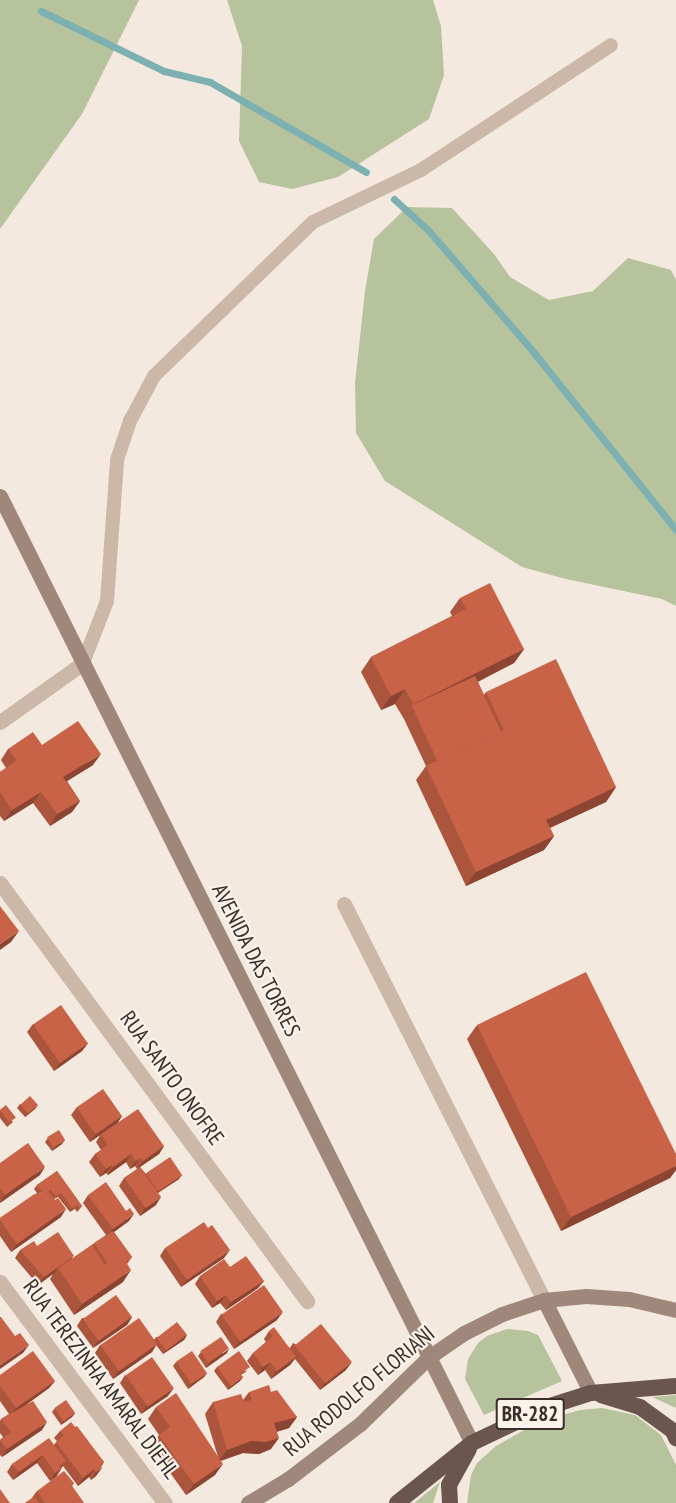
<!DOCTYPE html>
<style>
body{margin:0}
#map{position:relative;width:676px;height:1503px;overflow:hidden;background:#f3e9de;font-family:"PT Sans Narrow",sans-serif}
div>[style]{position:absolute}
.green>*{inset:0;background:#b7c39d}
.stream>*{height:7px;margin:-3.5px;padding:0 3.5px;transform-origin:3.5px;border-radius:3.5px;background:#7cb0b1}
.service>*{height:14px;margin:-7px;padding:0 7px;transform-origin:7px;border-radius:7px;background:#ccb8a9}
.minor>*{height:15px;margin:-7.5px;padding:0 7.5px;transform-origin:7.5px;border-radius:7.5px;background:#ccb8a9}
.secondary>*{height:15px;margin:-7.5px;padding:0 7.5px;transform-origin:7.5px;border-radius:7.5px;background:#a0877b}
.trunk>*{height:16px;margin:-8px;padding:0 8px;transform-origin:8px;border-radius:8px;background:#6a564d}
.wall>*{inset:0;background:#ac553d}
.shaded-wall>*{inset:0;background:#8c4532}
.building>*{inset:0;background:#c86347;transform-origin:0 0}
span{translate:-50% -50%;white-space:nowrap;text-align:center;line-height:1.15;-webkit-text-stroke:4.5px #faf3eb;paint-order:stroke}
.shield-label span{padding:2px 4px;background:#faf3eb;border:2px solid;border-radius:4px;-webkit-text-stroke-width:0}
.shield-label{font-size:21px;color:#392e29;font-weight:700}
.street-label{font-size:22px;color:#392e29}
</style>
<div id="map">
<div class="green">
<div style="clip-path:polygon(0 0,139px 0,82px 114px,0 229px)"></div>
<div style="clip-path:polygon(227px 0,433px 0,441px 26px,444px 75px,429px 119px,338px 177px,292px 189px,259px 182px,239px 141px,242px 46px)"></div>
<div style="clip-path:polygon(407px 207px,452px 208px,494px 254px,510px 277px,549px 300px,593px 291px,628px 258px,671px 270px,676px 280px,676px 606px,662px 599px,566px 579px,522px 567px,385px 481px,356px 433px,355px 383px,365px 291px,374px 239px)"></div>
<div style="clip-path:polygon(507px 1329px,528px 1331px,538px 1335px,562px 1381px,484px 1415px,465px 1379px,468px 1359px,478px 1343px,487px 1336px)"></div>
<div style="clip-path:polygon(676px 1395px,676px 1408px,652px 1397px)"></div>
<div style="clip-path:polygon(602px 1408px,635px 1415px,661px 1435px,676px 1465px,676px 1503px,467px 1503px,471px 1475px,477px 1463px,496px 1446px,538px 1422px,580px 1410px)"></div>
<div style="clip-path:polygon(440px 1482px,433px 1503px,414px 1503px)"></div>
</div>
<div class="stream">
<div style="left:41px;top:11px;width:137px;rotate:26deg"></div>
<div style="left:164px;top:71px;width:47px;rotate:13.4deg"></div>
<div style="left:210px;top:82px;width:180px;rotate:30deg"></div>
<div style="left:394px;top:199px;width:47px;rotate:42.4deg"></div>
<div style="left:429px;top:231px;width:162px;rotate:49.2deg"></div>
<div style="left:535px;top:354px;width:226px;rotate:51.3deg"></div>
</div>
<div class="service">
<div style="left:83px;top:663px;width:66px;rotate:-68.8deg"></div>
<div style="left:107px;top:601px;width:141px;rotate:-85.9deg"></div>
<div style="left:117px;top:460px;width:41px;rotate:-71.6deg"></div>
<div style="left:130px;top:421px;width:51px;rotate:-61.9deg"></div>
<div style="left:154px;top:376px;width:221px;rotate:-44.1deg"></div>
<div style="left:313px;top:222px;width:120px;rotate:-25.7deg"></div>
<div style="left:421px;top:170px;width:227px;rotate:-33.3deg"></div>
</div>
<div class="minor">
<div style="left:0;top:722px;width:102px;rotate:-35.4deg"></div>
<div style="left:0;top:883px;width:519px;rotate:53.7deg"></div>
<div style="left:344px;top:904px;width:444px;rotate:63.2deg"></div>
<div style="left:0;top:1282px;width:276px;rotate:53.3deg"></div>
</div>
<div class="secondary">
<div style="left:0;top:496px;width:1058px;rotate:63.51deg"></div>
<div style="left:544px;top:1300px;width:104px;rotate:63.2deg"></div>
<div style="left:248px;top:1503px;width:47px;rotate:-31deg"></div>
<div style="left:288px;top:1479px;width:91px;rotate:-37.4deg"></div>
<div style="left:360px;top:1424px;width:96px;rotate:-44.2deg"></div>
<div style="left:429px;top:1357px;width:42px;rotate:-34.4deg"></div>
<div style="left:464px;top:1333px;width:42px;rotate:-26.6deg"></div>
<div style="left:502px;top:1314px;width:44px;rotate:-18.4deg"></div>
<div style="left:544px;top:1300px;width:42px;rotate:-5.4deg"></div>
<div style="left:586px;top:1296px;width:43px;rotate:4deg"></div>
<div style="left:629px;top:1299px;width:48px;rotate:13.2deg"></div>
</div>
<div class="trunk">
<div style="left:601px;top:1395px;width:41px;rotate:17.1deg"></div>
<div style="left:640px;top:1407px;width:41px;rotate:36deg"></div>
<div style="left:673px;top:1431px;width:8px;rotate:67deg"></div>
<div style="left:397px;top:1503px;width:96px;rotate:-38.7deg"></div>
<div style="left:472px;top:1443px;width:86px;rotate:-25.4deg"></div>
<div style="left:550px;top:1406px;width:43px;rotate:-17.6deg"></div>
<div style="left:591px;top:1393px;width:85px;rotate:-4.7deg"></div>
<div style="left:450px;top:1503px;width:18px;rotate:-93deg"></div>
<div style="left:449px;top:1485px;width:41px;rotate:-60.9deg"></div>
</div>
<div class="wall">
<div style="clip-path:polygon(460px 598px,524px 649px,514px 663px,478px 682px,484px 695px,486px 692px,616px 787px,606px 802px,550px 828px,554px 836px,544px 850px,466px 886px,416px 780px,426px 766px,404px 719px,395px 704px,381px 710px,361px 672px,371px 657px,452px 616px,450px 612px)"></div>
<div style="clip-path:polygon(42px 745px,93px 765px,67px 781px,80px 801px,72px 812px,50px 826px,33px 803px,4px 821px,0 816px,0 772px,6px 768px,1px 760px,8px 749px)"></div>
<div style="clip-path:polygon(33px 1024px,88px 1043px,82px 1051px,54px 1071px,27px 1032px)"></div>
<div style="clip-path:polygon(477px 1025px,676px 1166px,676px 1170px,670px 1178px,561px 1231px,467px 1039px)"></div>
<div style="clip-path:polygon(20px 1104px,35px 1109px,25px 1117px,17px 1108px)"></div>
<div style="clip-path:polygon(77px 1107px,122px 1116px,117px 1123px,164px 1146px,159px 1154px,140px 1167px,146px 1174px,179px 1179px,158px 1193px,156px 1205px,140px 1216px,119px 1186px,124px 1178px,137px 1169px,135px 1166px,130px 1169px,126px 1162px,108px 1175px,106px 1173px,100px 1177px,89px 1162px,95px 1154px,101px 1150px,96px 1142px,101px 1134px,90px 1142px,71px 1115px)"></div>
<div style="clip-path:polygon(0 1110px,13px 1122px,7px 1127px,0 1118px)"></div>
<div style="clip-path:polygon(48px 1138px,62px 1144px,52px 1151px,45px 1142px)"></div>
<div style="clip-path:polygon(0 1163px,40px 1175px,0 1203px)"></div>
<div style="clip-path:polygon(57px 1171px,82px 1206px,79px 1210px,77px 1212px,75px 1209px,70px 1212px,58px 1197px,54px 1199px,61px 1217px,11px 1252px,0 1236px,0 1218px,37px 1193px,34px 1189px,37px 1185px)"></div>
<div style="clip-path:polygon(88px 1195px,129px 1221px,114px 1232px,132px 1257px,127px 1264px,123px 1282px,74px 1315px,50px 1279px,53px 1274px,38px 1285px,15px 1258px,20px 1250px,37px 1246px,73px 1258px,106px 1235px,83px 1203px)"></div>
<div style="clip-path:polygon(165px 1248px,224px 1258px,181px 1287px,160px 1256px)"></div>
<div style="clip-path:polygon(230px 1267px,264px 1281px,258px 1288px,226px 1310px,220px 1303px,212px 1308px,195px 1284px,200px 1276px)"></div>
<div style="clip-path:polygon(221px 1314px,277px 1320px,234px 1349px,216px 1322px)"></div>
<div style="clip-path:polygon(132px 1317px,127px 1325px,93px 1348px,77px 1326px,82px 1318px)"></div>
<div style="clip-path:polygon(269px 1331px,290px 1348px,293px 1343px,346px 1370px,320px 1390px,295px 1359px,290px 1365px,271px 1379px,265px 1370px,258px 1375px,247px 1361px,253px 1353px,266px 1342px,264px 1339px)"></div>
<div style="clip-path:polygon(187px 1335px,184px 1340px,163px 1354px,156px 1345px,152px 1352px,113px 1379px,95px 1353px,100px 1345px,155px 1339px,156px 1337px)"></div>
<div style="clip-path:polygon(201px 1352px,227px 1353px,206px 1368px,198px 1356px)"></div>
<div style="clip-path:polygon(176px 1362px,207px 1373px,204px 1377px,188px 1389px,173px 1366px)"></div>
<div style="clip-path:polygon(217px 1367px,247px 1371px,241px 1375px,243px 1377px,240px 1381px,228px 1390px,214px 1371px)"></div>
<div style="clip-path:polygon(0 1375px,55px 1381px,49px 1388px,26px 1405px,42px 1430px,2px 1457px,0 1455px,0 1440px,3px 1437px,0 1433px,0 1421px,1px 1419px,9px 1414px,0 1401px)"></div>
<div style="clip-path:polygon(125px 1375px,168px 1396px,141px 1414px,120px 1383px)"></div>
<div style="clip-path:polygon(249px 1392px,271px 1392px,297px 1417px,289px 1428px,276px 1432px,271px 1449px,259px 1454px,243px 1453px,221px 1461px,215px 1475px,186px 1495px,151px 1446px,159px 1435px,148px 1419px,156px 1407px,218px 1457px,205px 1414px,213px 1402px,243px 1400px)"></div>
<div style="clip-path:polygon(55px 1408px,75px 1413px,72px 1417px,61px 1425px,52px 1412px)"></div>
<div style="clip-path:polygon(75px 1427px,104px 1462px,96px 1476px,91px 1480px,89px 1477px,78px 1486px,63px 1466px,56px 1477px,50px 1481px,37px 1463px,13px 1480px,7px 1472px,12px 1464px,54px 1445px,57px 1441px,54px 1438px,60px 1431px)"></div>
<div style="clip-path:polygon(74px 1483px,72px 1486px,84px 1503px,25px 1503px,31px 1499px,37px 1491px)"></div>
</div>
<div class="shaded-wall">
<div style="clip-path:polygon(524px 649px,514px 663px,415px 713px,412px 707px,404px 719px,414px 704px)"></div>
<div style="clip-path:polygon(405px 689px,395px 704px,381px 710px,391px 696px)"></div>
<div style="clip-path:polygon(101px 754px,93px 765px,56px 788px,63px 777px)"></div>
<div style="clip-path:polygon(616px 787px,606px 802px,536px 834px,546px 820px)"></div>
<div style="clip-path:polygon(41px 792px,33px 803px,4px 821px,12px 810px)"></div>
<div style="clip-path:polygon(80px 801px,72px 812px,50px 826px,57px 814px)"></div>
<div style="clip-path:polygon(554px 836px,544px 850px,466px 886px,476px 872px)"></div>
<div style="clip-path:polygon(19px 931px,11px 942px,0 950px,0 944px)"></div>
<div style="clip-path:polygon(88px 1043px,82px 1051px,54px 1071px,60px 1063px)"></div>
<div style="clip-path:polygon(38px 1105px,35px 1109px,25px 1117px,27px 1113px)"></div>
<div style="clip-path:polygon(122px 1116px,117px 1124px,90px 1142px,96px 1134px)"></div>
<div style="clip-path:polygon(65px 1140px,62px 1144px,52px 1151px,55px 1147px)"></div>
<div style="clip-path:polygon(164px 1146px,159px 1154px,137px 1169px,143px 1161px)"></div>
<div style="clip-path:polygon(131px 1154px,126px 1162px,108px 1175px,113px 1167px)"></div>
<div style="clip-path:polygon(140px 1158px,135px 1166px,130px 1169px,136px 1161px)"></div>
<div style="clip-path:polygon(112px 1165px,106px 1173px,100px 1177px,106px 1169px)"></div>
<div style="clip-path:polygon(676px 1166px,676px 1170px,670px 1178px,561px 1231px,571px 1217px)"></div>
<div style="clip-path:polygon(45px 1167px,40px 1175px,0 1203px,5px 1195px)"></div>
<div style="clip-path:polygon(182px 1175px,179px 1179px,154px 1195px,157px 1191px)"></div>
<div style="clip-path:polygon(161px 1197px,156px 1205px,140px 1216px,145px 1208px)"></div>
<div style="clip-path:polygon(66px 1209px,61px 1217px,11px 1252px,17px 1244px)"></div>
<div style="clip-path:polygon(134px 1214px,129px 1221px,107px 1237px,113px 1229px)"></div>
<div style="clip-path:polygon(230px 1250px,224px 1258px,181px 1287px,187px 1280px)"></div>
<div style="clip-path:polygon(74px 1256px,58px 1268px,53px 1274px,38px 1285px,44px 1277px)"></div>
<div style="clip-path:polygon(131px 1270px,123px 1282px,74px 1315px,82px 1304px)"></div>
<div style="clip-path:polygon(264px 1281px,258px 1288px,226px 1310px,231px 1302px)"></div>
<div style="clip-path:polygon(226px 1295px,220px 1303px,212px 1308px,217px 1301px)"></div>
<div style="clip-path:polygon(283px 1312px,277px 1320px,234px 1349px,240px 1341px)"></div>
<div style="clip-path:polygon(132px 1317px,127px 1325px,93px 1348px,98px 1341px)"></div>
<div style="clip-path:polygon(187px 1335px,184px 1340px,163px 1354px,166px 1350px)"></div>
<div style="clip-path:polygon(157px 1344px,152px 1352px,113px 1379px,118px 1371px)"></div>
<div style="clip-path:polygon(29px 1345px,23px 1353px,0 1369px,0 1365px)"></div>
<div style="clip-path:polygon(229px 1349px,227px 1353px,206px 1368px,209px 1363px)"></div>
<div style="clip-path:polygon(296px 1357px,290px 1365px,271px 1379px,277px 1371px)"></div>
<div style="clip-path:polygon(270px 1362px,265px 1370px,258px 1375px,263px 1367px)"></div>
<div style="clip-path:polygon(352px 1362px,346px 1370px,320px 1390px,325px 1382px)"></div>
<div style="clip-path:polygon(207px 1373px,204px 1377px,188px 1389px,191px 1384px)"></div>
<div style="clip-path:polygon(243px 1377px,240px 1381px,228px 1390px,231px 1386px)"></div>
<div style="clip-path:polygon(55px 1381px,49px 1388px,10px 1416px,16px 1408px)"></div>
<div style="clip-path:polygon(174px 1388px,168px 1396px,141px 1414px,147px 1406px)"></div>
<div style="clip-path:polygon(75px 1413px,72px 1417px,61px 1425px,64px 1420px)"></div>
<div style="clip-path:polygon(297px 1417px,289px 1428px,266px 1435px,274px 1423px)"></div>
<div style="clip-path:polygon(47px 1422px,42px 1430px,2px 1457px,7px 1449px)"></div>
<div style="clip-path:polygon(279px 1438px,271px 1449px,259px 1454px,243px 1453px,219px 1461px,227px 1450px,251px 1441px)"></div>
<div style="clip-path:polygon(43px 1455px,37px 1463px,13px 1480px,19px 1472px)"></div>
<div style="clip-path:polygon(223px 1464px,215px 1475px,186px 1495px,194px 1484px)"></div>
<div style="clip-path:polygon(102px 1468px,96px 1476px,91px 1480px,96px 1472px)"></div>
<div style="clip-path:polygon(61px 1469px,56px 1477px,50px 1481px,55px 1473px)"></div>
<div style="clip-path:polygon(94px 1469px,89px 1477px,78px 1486px,83px 1478px)"></div>
</div>
<div class="building">
<div style="clip-path:polygon(490px 583px,524px 649px,414px 704px,405px 689px,391px 696px,371px 657px,466px 609px,460px 598px)"></div>
<div style="clip-path:polygon(556px 659px,616px 787px,546px 820px,554px 836px,476px 872px,426px 766px,504px 730px,486px 692px)"></div>
<div style="left:475px;top:676px;width:61px;height:70px;rotate:65deg"></div>
<div style="clip-path:polygon(78px 721px,101px 754px,63px 777px,80px 801px,57px 814px,41px 792px,12px 810px,0 792px,0 772px,17px 760px,8px 749px,33px 732px,42px 745px)"></div>
<div style="clip-path:polygon(0 906px,19px 931px,0 944px)"></div>
<div style="clip-path:polygon(586px 972px,676px 1154px,676px 1166px,571px 1217px,477px 1025px)"></div>
<div style="left:61px;top:1005px;width:47px;height:34px;rotate:55deg"></div>
<div style="left:103px;top:1089px;width:33px;height:32px;rotate:55deg"></div>
<div style="left:30px;top:1096px;width:12px;height:13px;rotate:48deg"></div>
<div style="left:6px;top:1105px;width:16px;height:8px;rotate:52deg"></div>
<div style="clip-path:polygon(138px 1109px,164px 1146px,143px 1161px,140px 1158px,136px 1161px,131px 1154px,113px 1167px,112px 1165px,106px 1169px,95px 1154px,108px 1145px,101px 1134px)"></div>
<div style="left:59px;top:1130px;width:12px;height:14px;rotate:59deg"></div>
<div style="clip-path:polygon(28px 1143px,45px 1167px,5px 1195px,0 1188px,0 1163px)"></div>
<div style="left:170px;top:1157px;width:22px;height:29px;rotate:56deg"></div>
<div style="left:140px;top:1167px;width:37px;height:19px;rotate:55deg"></div>
<div style="clip-path:polygon(57px 1171px,82px 1206px,80px 1208px,77px 1205px,72px 1208px,61px 1193px,55px 1196px,51px 1190px,45px 1194px,42px 1192px,37px 1185px)"></div>
<div style="clip-path:polygon(106px 1182px,126px 1211px,130px 1208px,134px 1214px,113px 1229px,88px 1195px)"></div>
<div style="clip-path:polygon(43px 1191px,46px 1194px,49px 1192px,55px 1200px,58px 1198px,66px 1209px,17px 1244px,0 1220px,0 1218px,33px 1195px)"></div>
<div style="clip-path:polygon(204px 1222px,208px 1228px,212px 1225px,230px 1250px,187px 1280px,165px 1248px)"></div>
<div style="clip-path:polygon(113px 1231px,132px 1257px,126px 1262px,131px 1270px,82px 1304px,58px 1268px,92px 1245px,105px 1265px,107px 1263px,94px 1243px)"></div>
<div style="clip-path:polygon(58px 1232px,74px 1256px,44px 1277px,20px 1250px,34px 1241px,37px 1246px)"></div>
<div style="clip-path:polygon(246px 1256px,264px 1281px,231px 1302px,226px 1295px,217px 1301px,200px 1276px,224px 1259px,230px 1267px)"></div>
<div style="left:264px;top:1285px;width:33px;height:52px;rotate:55deg"></div>
<div style="left:116px;top:1295px;width:27px;height:41px;rotate:54deg"></div>
<div style="clip-path:polygon(0 1317px,1px 1317px,15px 1336px,20px 1333px,29px 1345px,0 1365px)"></div>
<div style="left:139px;top:1318px;width:32px;height:47px;rotate:55deg"></div>
<div style="left:177px;top:1322px;width:16px;height:26px;rotate:52deg"></div>
<div style="left:321px;top:1324px;width:49px;height:34px;rotate:51deg"></div>
<div style="clip-path:polygon(274px 1327px,296px 1357px,277px 1371px,270px 1362px,263px 1367px,253px 1353px,273px 1336px,269px 1331px)"></div>
<div style="left:221px;top:1337px;width:14px;height:25px;rotate:56deg"></div>
<div style="clip-path:polygon(33px 1351px,55px 1381px,16px 1408px,0 1386px,0 1375px)"></div>
<div style="left:192px;top:1351px;width:27px;height:19px;rotate:56deg"></div>
<div style="clip-path:polygon(239px 1351px,250px 1367px,240px 1374px,243px 1377px,231px 1386px,217px 1367px)"></div>
<div style="left:152px;top:1357px;width:38px;height:32px;rotate:55deg"></div>
<div style="clip-path:polygon(269px 1385px,271px 1392px,277px 1390px,297px 1417px,274px 1423px,279px 1438px,266px 1442px,251px 1441px,227px 1450px,213px 1402px,241px 1394px,244px 1402px,252px 1400px,249px 1392px)"></div>
<div style="clip-path:polygon(176px 1393px,223px 1464px,194px 1484px,159px 1435px,170px 1427px,156px 1407px)"></div>
<div style="left:66px;top:1400px;width:16px;height:14px;rotate:55deg"></div>
<div style="clip-path:polygon(33px 1401px,47px 1422px,7px 1449px,0 1440px,11px 1432px,1px 1419px)"></div>
<div style="clip-path:polygon(71px 1422px,75px 1427px,77px 1426px,104px 1462px,100px 1465px,102px 1468px,96px 1472px,94px 1469px,83px 1478px,56px 1442px,64px 1435px,60px 1431px)"></div>
<div style="clip-path:polygon(49px 1438px,66px 1461px,59px 1466px,61px 1469px,55px 1473px,43px 1455px,19px 1472px,12px 1464px)"></div>
<div style="clip-path:polygon(64px 1471px,74px 1483px,71px 1485px,84px 1503px,45px 1503px,37px 1491px)"></div>
<div style="clip-path:polygon(0 1489px,10px 1503px,0 1503px)"></div>
<div style="clip-path:polygon(34px 1497px,39px 1503px,25px 1503px)"></div>
</div>
<div class="shield-label">
<span style="left:530px;top:1414px">BR-282</span>
</div>
<div class="street-label">
<span style="left:256px;top:960px;rotate:63deg">AVENIDA DAS TORRES</span>
<span style="left:172px;top:1078px;rotate:54deg">RUA SANTO ONOFRE</span>
<span style="left:101px;top:1379px;rotate:53deg">RUA TEREZINHA AMARAL DIEHL</span>
<span style="left:359px;top:1391px;rotate:-40deg">RUA RODOLFO FLORIANI</span>
</div>
</div>
